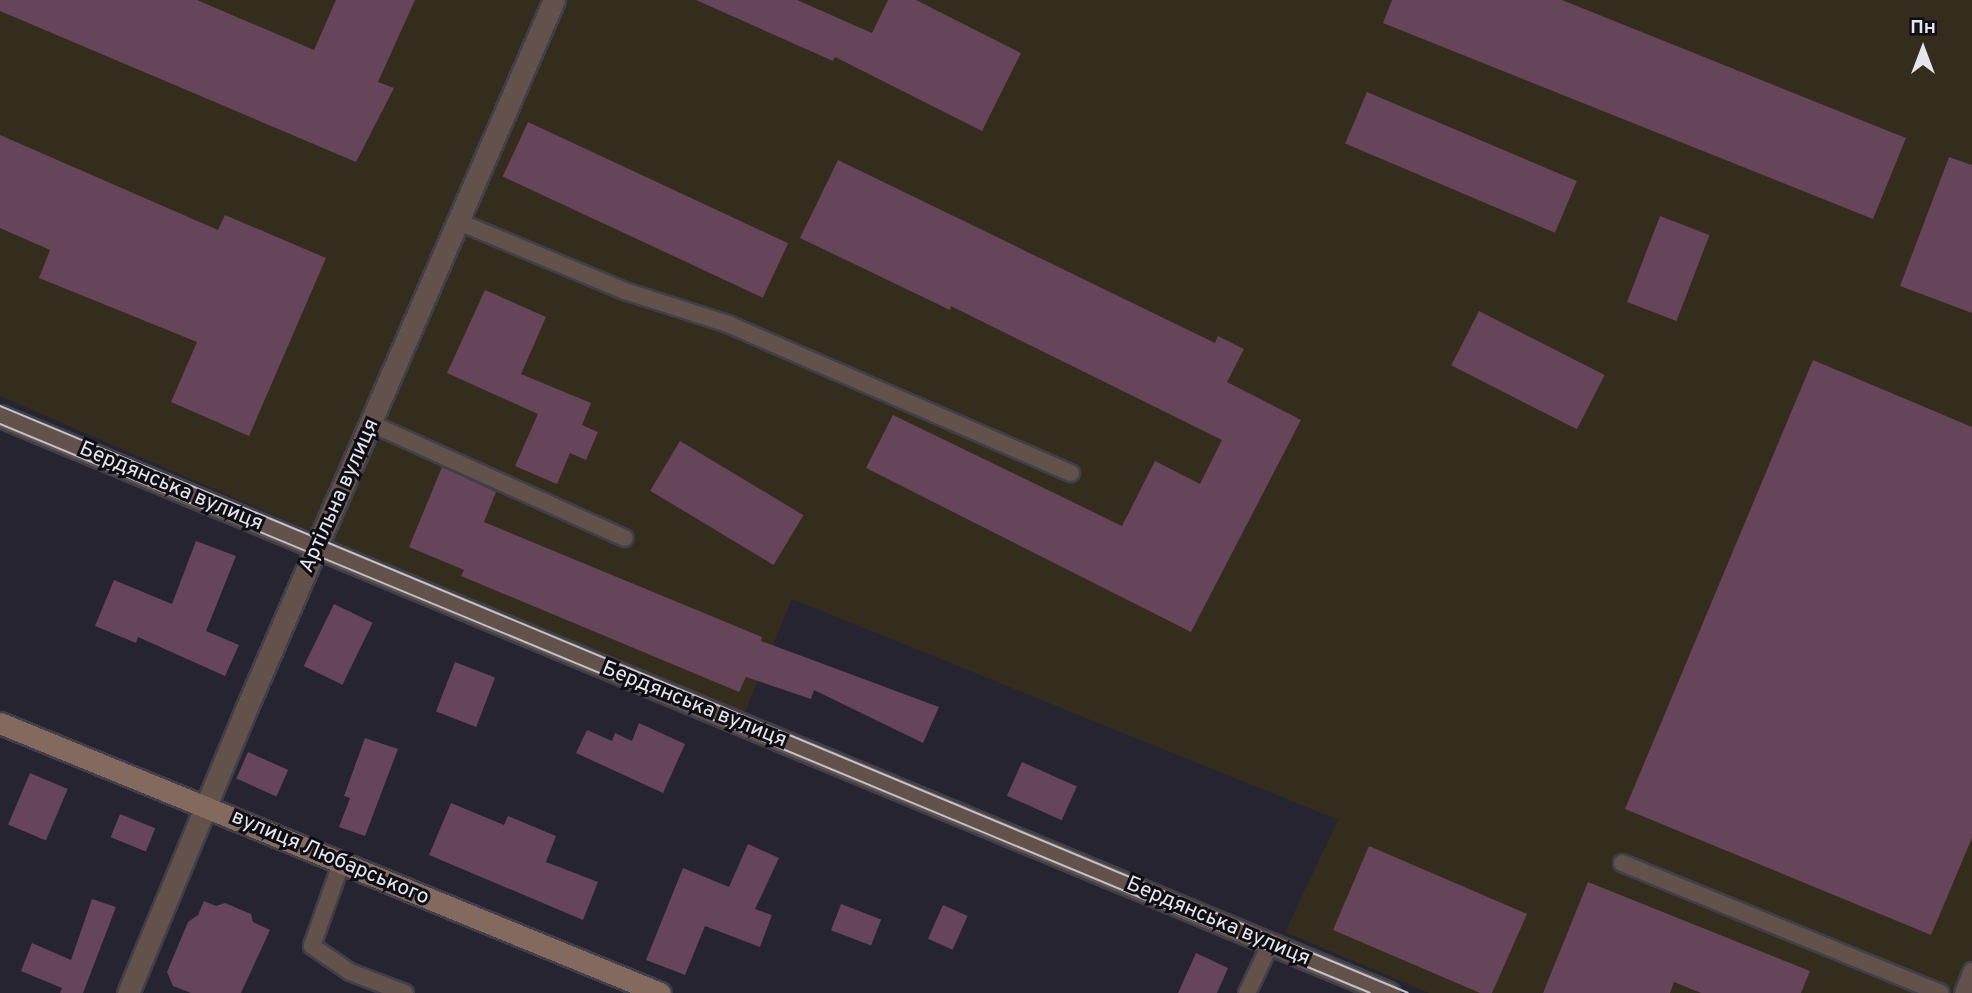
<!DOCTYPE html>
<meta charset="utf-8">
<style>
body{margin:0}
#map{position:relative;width:1972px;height:993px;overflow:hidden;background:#252430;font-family:Overpass,sans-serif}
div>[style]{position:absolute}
.industrial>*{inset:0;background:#342c1c}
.building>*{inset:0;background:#664459;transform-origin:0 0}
.roads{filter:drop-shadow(2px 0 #403f4a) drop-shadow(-2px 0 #403f4a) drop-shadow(0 2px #403f4a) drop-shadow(0 -2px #403f4a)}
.lane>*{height:16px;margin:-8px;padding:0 8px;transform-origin:8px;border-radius:8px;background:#63524b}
.street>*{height:21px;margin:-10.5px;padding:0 10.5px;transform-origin:10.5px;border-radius:10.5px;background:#63524b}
.secondary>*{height:21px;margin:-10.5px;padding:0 10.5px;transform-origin:10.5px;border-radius:10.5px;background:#84695f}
.tram>*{height:2px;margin:-1px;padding:0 1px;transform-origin:1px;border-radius:1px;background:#c2c2cb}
span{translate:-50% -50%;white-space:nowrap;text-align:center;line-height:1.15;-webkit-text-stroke:6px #0f0e14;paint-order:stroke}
.street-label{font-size:21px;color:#e5e5ed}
.north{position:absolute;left:1888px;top:14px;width:70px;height:70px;-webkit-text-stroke:5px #0f0e14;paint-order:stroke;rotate:0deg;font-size:19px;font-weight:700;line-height:28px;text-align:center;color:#e5e5ed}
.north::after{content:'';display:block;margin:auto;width:24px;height:32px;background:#e5e5ed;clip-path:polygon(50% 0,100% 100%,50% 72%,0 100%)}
</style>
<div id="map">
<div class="industrial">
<div style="clip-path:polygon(0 0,1972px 0,1972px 993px,1429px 993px,1285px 932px,1338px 820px,792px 599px,745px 712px,425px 581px,0 396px)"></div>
</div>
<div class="building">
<div style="clip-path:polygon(0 0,197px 0,314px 50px,336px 0,415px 0,378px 82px,394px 88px,356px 162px,0 11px)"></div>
<div style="clip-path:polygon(696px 0,797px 0,872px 33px,888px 0,916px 0,1021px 53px,982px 131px,835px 57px,833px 61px)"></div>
<div style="clip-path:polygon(1392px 0,1562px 0,1906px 138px,1873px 219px,1383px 23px)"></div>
<div style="left:1367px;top:92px;width:228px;height:56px;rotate:23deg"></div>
<div style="left:528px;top:122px;width:287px;height:60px;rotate:25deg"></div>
<div style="clip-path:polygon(0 135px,218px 230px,225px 215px,326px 258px,249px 436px,171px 402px,197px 342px,39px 278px,50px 250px,0 228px)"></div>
<div style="clip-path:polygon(1949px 157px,1972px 165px,1972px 313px,1900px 286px)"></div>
<div style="clip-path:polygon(838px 160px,1215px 343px,1218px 336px,1244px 349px,1227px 382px,1301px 420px,1191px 632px,866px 468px,893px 415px,1122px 526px,1155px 461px,1200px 484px,1222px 440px,951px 306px,950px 310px,800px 238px)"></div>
<div style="left:1660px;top:216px;width:53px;height:92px;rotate:21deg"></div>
<div style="clip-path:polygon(485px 290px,546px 317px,521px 374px,591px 403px,582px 425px,598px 432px,586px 460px,570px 453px,557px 484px,515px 466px,538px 414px,447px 373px)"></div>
<div style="left:1479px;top:311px;width:141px;height:61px;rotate:27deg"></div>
<div style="clip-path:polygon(1813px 360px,1972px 427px,1972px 838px,1931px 935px,1625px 809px)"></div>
<div style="left:680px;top:441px;width:144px;height:58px;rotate:31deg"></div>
<div style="clip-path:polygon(442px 467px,496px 492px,484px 522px,762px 637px,761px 641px,939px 707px,923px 743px,814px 690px,811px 699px,746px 677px,739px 692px,461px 576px,464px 570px,409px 547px)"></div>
<div style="clip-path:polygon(196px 541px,236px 556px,206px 631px,239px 645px,225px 676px,138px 637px,136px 643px,95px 626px,114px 580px,172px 604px)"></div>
<div style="left:334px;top:604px;width:43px;height:69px;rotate:26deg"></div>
<div style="left:455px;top:662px;width:43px;height:53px;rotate:21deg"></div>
<div style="clip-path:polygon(639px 723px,685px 744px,663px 793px,576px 753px,587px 730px,612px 741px,615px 733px,632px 741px)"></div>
<div style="clip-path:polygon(365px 738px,398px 749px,365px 836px,339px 827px,350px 798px,344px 796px)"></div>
<div style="left:248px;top:752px;width:44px;height:29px;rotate:24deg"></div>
<div style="left:1022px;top:762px;width:60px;height:37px;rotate:24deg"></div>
<div style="left:30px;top:773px;width:41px;height:56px;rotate:23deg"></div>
<div style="clip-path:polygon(451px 803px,504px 825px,508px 816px,556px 836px,546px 862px,598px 882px,583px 920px,429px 855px)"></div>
<div style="left:120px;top:814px;width:38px;height:25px;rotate:22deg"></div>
<div style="clip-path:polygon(748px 844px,779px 858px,755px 909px,772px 915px,760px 947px,705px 926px,685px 975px,646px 960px,683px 868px,729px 887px)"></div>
<div style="clip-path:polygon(1369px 846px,1527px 914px,1492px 993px,1480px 993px,1333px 930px)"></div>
<div style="clip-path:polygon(1588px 882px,1810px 971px,1801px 993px,1701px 993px,1674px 982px,1670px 993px,1543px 993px)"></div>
<div style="clip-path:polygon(92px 899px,116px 907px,83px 993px,60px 993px,62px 988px,21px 971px,32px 943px,71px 960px)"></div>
<div style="clip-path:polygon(204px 901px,216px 906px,225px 903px,251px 914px,253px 922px,270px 930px,241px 993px,191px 993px,173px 986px,167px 972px,188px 922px,198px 915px)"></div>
<div style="left:841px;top:904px;width:43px;height:28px;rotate:21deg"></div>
<div style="left:943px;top:905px;width:27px;height:37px;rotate:24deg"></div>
<div style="clip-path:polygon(1196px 953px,1228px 968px,1217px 993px,1178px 993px)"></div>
</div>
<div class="roads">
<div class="lane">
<div style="left:459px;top:222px;width:180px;rotate:22.6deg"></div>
<div style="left:625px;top:291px;width:108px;rotate:17.8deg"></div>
<div style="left:728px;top:324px;width:374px;rotate:23.5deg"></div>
<div style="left:372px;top:424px;width:277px;rotate:24.3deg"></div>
<div style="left:1622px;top:863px;width:344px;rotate:22.2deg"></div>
<div style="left:341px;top:864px;width:87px;rotate:109.5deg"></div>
<div style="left:312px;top:946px;width:46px;rotate:34.4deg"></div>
<div style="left:350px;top:972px;width:59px;rotate:20.9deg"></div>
<div style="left:1247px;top:993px;width:55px;rotate:-64.4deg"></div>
<div style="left:1963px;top:993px;width:24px;rotate:-68deg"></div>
</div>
<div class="street">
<div style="left:0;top:416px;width:1504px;rotate:22.56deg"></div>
<div style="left:128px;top:993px;width:310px;rotate:-67.4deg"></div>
<div style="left:247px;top:707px;width:771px;rotate:-66.53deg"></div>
</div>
<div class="secondary">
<div style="left:0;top:723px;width:713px;rotate:22.25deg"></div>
</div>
</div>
<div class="tram">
<div style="left:0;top:406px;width:1525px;rotate:22.63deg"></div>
<div style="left:0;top:424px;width:1483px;rotate:22.55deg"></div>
</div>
<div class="street-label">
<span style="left:171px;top:487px;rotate:23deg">Бердянська вулиця</span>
<span style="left:340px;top:496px;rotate:-66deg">Артільна вулиця</span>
<span style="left:694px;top:705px;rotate:22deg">Бердянська вулиця</span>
<span style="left:330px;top:858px;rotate:23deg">вулиця Любарського</span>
<span style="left:1218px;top:922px;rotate:23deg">Бердянська вулиця</span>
</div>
<div class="north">Пн</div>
</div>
